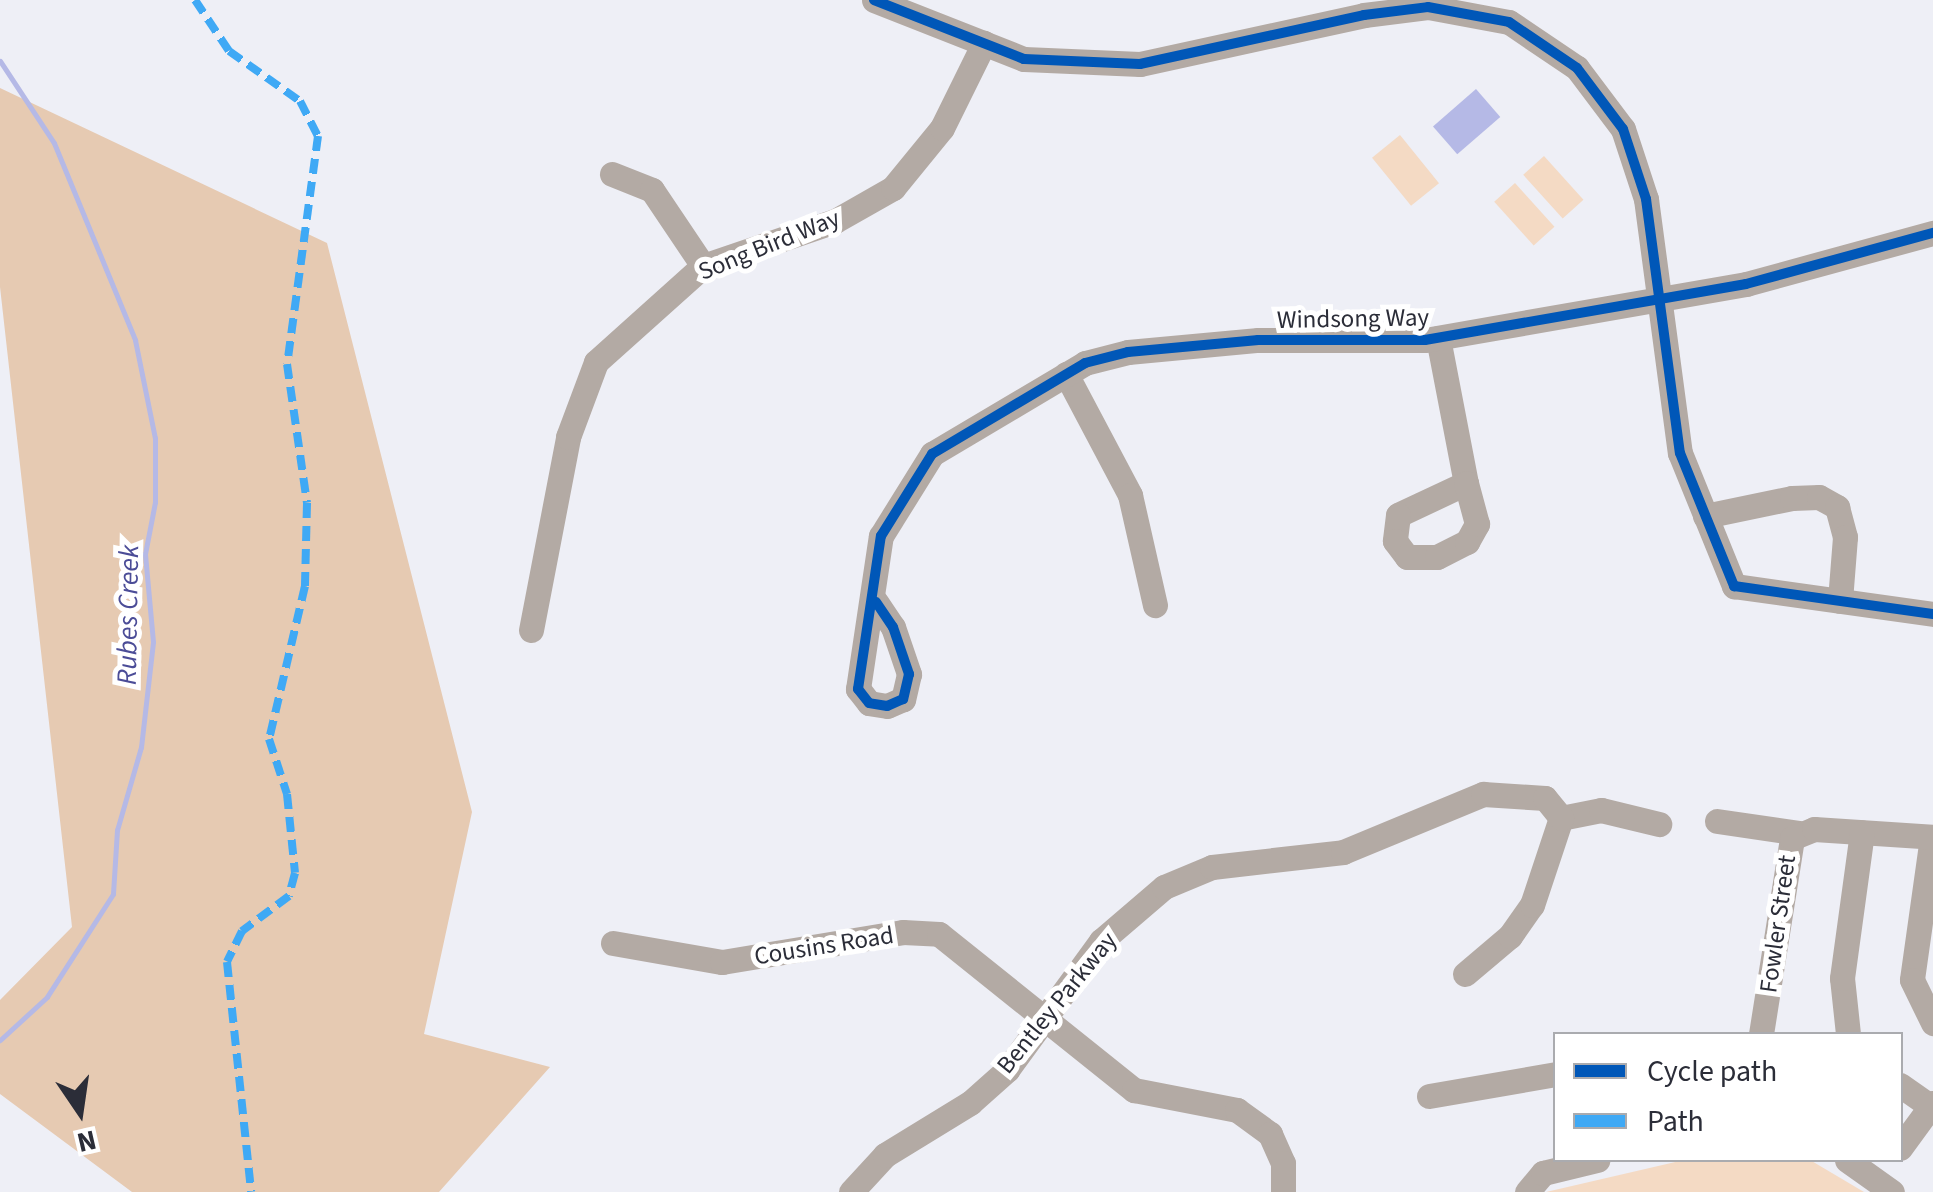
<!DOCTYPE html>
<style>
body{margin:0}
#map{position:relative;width:1933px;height:1192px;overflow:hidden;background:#eeeff6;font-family:"Source Sans 3",sans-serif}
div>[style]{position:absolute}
.green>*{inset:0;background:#f4dac4;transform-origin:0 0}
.forest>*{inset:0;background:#e6cab2}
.water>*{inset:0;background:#b5b9e6;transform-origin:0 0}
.stream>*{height:5px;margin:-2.5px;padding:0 2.5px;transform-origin:2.5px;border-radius:2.5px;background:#b5b9e6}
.minor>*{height:25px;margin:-12.5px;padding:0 12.5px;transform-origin:12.5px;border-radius:12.5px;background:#b3aaa4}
.quiet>*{height:8px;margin-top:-4px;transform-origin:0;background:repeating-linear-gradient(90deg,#3fa9f5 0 15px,transparent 0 23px)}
.cycleway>*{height:10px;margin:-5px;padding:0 5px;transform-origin:5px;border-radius:5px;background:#0057b8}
span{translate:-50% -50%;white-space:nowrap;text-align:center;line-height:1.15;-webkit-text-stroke:10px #fff;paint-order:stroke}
.street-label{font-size:25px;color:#2b2d38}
.water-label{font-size:28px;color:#4b4c97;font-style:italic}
.legend{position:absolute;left:1553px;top:1032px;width:350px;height:130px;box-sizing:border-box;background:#fff;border:2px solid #aaabaf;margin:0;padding:12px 18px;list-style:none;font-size:30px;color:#2b2d38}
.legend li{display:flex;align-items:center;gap:20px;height:50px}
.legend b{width:50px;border:2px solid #aaabaf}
.north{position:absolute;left:30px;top:1062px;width:100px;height:100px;-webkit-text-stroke:8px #fff;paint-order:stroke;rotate:167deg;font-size:28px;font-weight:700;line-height:40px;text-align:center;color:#2b2d38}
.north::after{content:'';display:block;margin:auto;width:35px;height:45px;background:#2b2d38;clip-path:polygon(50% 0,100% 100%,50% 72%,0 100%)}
</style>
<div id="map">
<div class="green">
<div style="left:1400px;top:135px;width:62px;height:36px;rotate:51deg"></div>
<div style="left:1544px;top:156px;width:59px;height:28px;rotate:48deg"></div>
<div style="left:1515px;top:183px;width:59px;height:28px;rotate:48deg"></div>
<div style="clip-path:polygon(1684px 1160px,1810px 1160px,1864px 1192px,1546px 1192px)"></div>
</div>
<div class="forest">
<div style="clip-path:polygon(0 88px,327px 243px,472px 812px,424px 1034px,550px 1067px,439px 1192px,132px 1192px,0 1094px,0 1000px,72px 927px,0 287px)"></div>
</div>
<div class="water">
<div style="left:1476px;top:89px;width:37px;height:57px;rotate:49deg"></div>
</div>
<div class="stream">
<div style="left:0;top:61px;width:98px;rotate:56.6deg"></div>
<div style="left:54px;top:143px;width:213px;rotate:67.6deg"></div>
<div style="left:135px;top:340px;width:100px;rotate:78.5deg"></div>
<div style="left:155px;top:438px;width:64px;rotate:90deg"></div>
<div style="left:155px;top:502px;width:53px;rotate:100.9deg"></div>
<div style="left:145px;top:554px;width:88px;rotate:84.8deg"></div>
<div style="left:153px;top:642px;width:106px;rotate:96.5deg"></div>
<div style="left:141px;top:747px;width:86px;rotate:106.1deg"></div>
<div style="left:117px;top:830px;width:64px;rotate:93.6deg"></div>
<div style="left:113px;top:894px;width:122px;rotate:122.7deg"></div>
<div style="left:47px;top:997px;width:64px;rotate:137.5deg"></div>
</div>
<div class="minor">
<div style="left:874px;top:0;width:161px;rotate:21.5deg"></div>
<div style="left:1024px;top:59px;width:116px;rotate:2.5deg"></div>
<div style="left:1140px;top:64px;width:229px;rotate:-12.3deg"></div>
<div style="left:1364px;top:15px;width:64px;rotate:-7.1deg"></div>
<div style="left:1428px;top:7px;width:82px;rotate:10.5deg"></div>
<div style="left:1509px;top:22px;width:82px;rotate:34.1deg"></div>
<div style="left:1577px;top:68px;width:76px;rotate:53deg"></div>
<div style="left:1623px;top:129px;width:74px;rotate:71.8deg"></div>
<div style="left:1646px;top:199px;width:256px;rotate:82.4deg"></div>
<div style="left:1680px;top:453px;width:144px;rotate:67.9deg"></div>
<div style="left:1734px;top:586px;width:201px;rotate:8deg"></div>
<div style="left:612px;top:174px;width:43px;rotate:21.8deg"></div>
<div style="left:652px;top:190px;width:92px;rotate:56.1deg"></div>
<div style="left:1438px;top:338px;width:148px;rotate:79.1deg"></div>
<div style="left:1466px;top:483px;width:75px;rotate:154.8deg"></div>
<div style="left:1398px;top:515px;width:26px;rotate:97deg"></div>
<div style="left:1395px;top:541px;width:20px;rotate:53deg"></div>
<div style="left:1407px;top:557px;width:30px"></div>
<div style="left:1437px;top:557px;width:34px;rotate:-27deg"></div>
<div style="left:1467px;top:542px;width:21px;rotate:-61deg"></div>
<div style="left:1477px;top:524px;width:42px;rotate:-105deg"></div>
<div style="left:1066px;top:374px;width:137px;rotate:62.1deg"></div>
<div style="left:1130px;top:495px;width:113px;rotate:77.2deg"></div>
<div style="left:1705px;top:516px;width:89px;rotate:-11.7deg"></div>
<div style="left:1792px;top:498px;width:27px;rotate:-2deg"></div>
<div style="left:1819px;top:497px;width:21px;rotate:29deg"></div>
<div style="left:1837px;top:507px;width:31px;rotate:75deg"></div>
<div style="left:1845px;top:537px;width:64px;rotate:94.5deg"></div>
<div style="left:876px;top:602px;width:30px;rotate:56deg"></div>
<div style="left:893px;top:627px;width:50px;rotate:71.2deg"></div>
<div style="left:909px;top:674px;width:26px;rotate:103deg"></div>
<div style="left:903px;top:699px;width:17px;rotate:156deg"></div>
<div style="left:887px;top:706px;width:18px;rotate:-171deg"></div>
<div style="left:869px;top:703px;width:18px;rotate:-128deg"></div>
<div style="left:858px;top:689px;width:155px;rotate:-81.5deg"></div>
<div style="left:881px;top:536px;width:97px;rotate:-58.1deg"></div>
<div style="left:932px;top:454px;width:178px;rotate:-30.7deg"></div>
<div style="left:1085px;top:363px;width:44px;rotate:-14.3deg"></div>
<div style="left:1128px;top:352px;width:131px;rotate:-5.3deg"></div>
<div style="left:1258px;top:340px;width:167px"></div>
<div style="left:1425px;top:340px;width:326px;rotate:-9.9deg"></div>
<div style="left:1746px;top:284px;width:194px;rotate:-15.3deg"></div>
<div style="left:531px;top:630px;width:197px;rotate:-79.1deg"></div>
<div style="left:568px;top:437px;width:80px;rotate:-69.5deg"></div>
<div style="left:596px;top:362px;width:144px;rotate:-41.9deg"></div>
<div style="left:703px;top:266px;width:139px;rotate:-18.8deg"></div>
<div style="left:835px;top:221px;width:67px;rotate:-29.6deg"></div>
<div style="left:893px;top:188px;width:77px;rotate:-50.8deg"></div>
<div style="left:942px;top:128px;width:95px;rotate:-63.7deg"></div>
<div style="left:1561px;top:818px;width:41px;rotate:-11.3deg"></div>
<div style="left:1601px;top:810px;width:60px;rotate:13.6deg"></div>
<div style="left:1717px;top:821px;width:82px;rotate:8.4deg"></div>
<div style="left:1932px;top:837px;width:144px;rotate:98deg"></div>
<div style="left:1912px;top:980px;width:48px;rotate:64deg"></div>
<div style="left:613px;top:943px;width:111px;rotate:9.9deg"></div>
<div style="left:722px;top:962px;width:183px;rotate:-9.4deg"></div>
<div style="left:903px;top:932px;width:36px;rotate:3deg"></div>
<div style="left:939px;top:934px;width:250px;rotate:38.7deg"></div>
<div style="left:1134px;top:1090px;width:105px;rotate:11deg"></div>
<div style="left:1237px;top:1110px;width:41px;rotate:36deg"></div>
<div style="left:1270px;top:1134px;width:32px;rotate:66deg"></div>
<div style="left:1283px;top:1163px;width:29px;rotate:90deg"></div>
<div style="left:1465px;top:974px;width:59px;rotate:-40.2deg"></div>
<div style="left:1510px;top:936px;width:38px;rotate:-55deg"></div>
<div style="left:1532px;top:905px;width:92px;rotate:-71.6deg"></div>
<div style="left:1761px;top:1034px;width:198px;rotate:-81deg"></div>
<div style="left:1792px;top:838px;width:24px;rotate:-22deg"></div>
<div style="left:1814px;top:829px;width:119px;rotate:3.8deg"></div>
<div style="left:1848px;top:1034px;width:56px;rotate:-96.1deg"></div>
<div style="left:1842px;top:978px;width:147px;rotate:-82.2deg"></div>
<div style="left:1900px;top:1085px;width:38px;rotate:35deg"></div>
<div style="left:1429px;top:1096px;width:129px;rotate:-9.8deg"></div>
<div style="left:1900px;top:1148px;width:56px;rotate:-53.7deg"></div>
<div style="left:1847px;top:1160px;width:55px;rotate:35.4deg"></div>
<div style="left:851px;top:1192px;width:50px;rotate:-47.4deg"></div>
<div style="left:885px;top:1155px;width:100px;rotate:-31.5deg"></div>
<div style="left:970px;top:1103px;width:50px;rotate:-41.7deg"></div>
<div style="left:1007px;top:1070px;width:160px;rotate:-53.9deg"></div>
<div style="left:1101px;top:941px;width:83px;rotate:-40.6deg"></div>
<div style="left:1164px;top:887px;width:52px;rotate:-22.6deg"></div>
<div style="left:1212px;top:867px;width:132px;rotate:-6.5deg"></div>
<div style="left:1343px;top:852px;width:152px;rotate:-22.5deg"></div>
<div style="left:1483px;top:794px;width:62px;rotate:3.7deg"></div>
<div style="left:1545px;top:798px;width:26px;rotate:51deg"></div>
<div style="left:1527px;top:1192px;width:25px;rotate:-50deg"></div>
<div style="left:1543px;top:1173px;width:56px;rotate:-13.5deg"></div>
</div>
<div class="quiet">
<div style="left:195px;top:0;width:61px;rotate:56.3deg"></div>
<div style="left:229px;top:51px;width:87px;rotate:35.2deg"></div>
<div style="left:300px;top:101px;width:39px;rotate:63deg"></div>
<div style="left:318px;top:136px;width:230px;rotate:97.7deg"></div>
<div style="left:287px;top:364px;width:140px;rotate:81.8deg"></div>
<div style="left:307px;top:503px;width:83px;rotate:91.4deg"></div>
<div style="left:305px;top:586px;width:157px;rotate:103.2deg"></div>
<div style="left:269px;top:739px;width:58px;rotate:71.9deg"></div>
<div style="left:287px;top:794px;width:79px;rotate:84.2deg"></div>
<div style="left:295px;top:873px;width:24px;rotate:105deg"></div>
<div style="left:289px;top:896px;width:59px;rotate:143.3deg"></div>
<div style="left:242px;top:931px;width:34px;rotate:116deg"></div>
<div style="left:227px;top:962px;width:231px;rotate:84deg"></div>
</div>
<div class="cycleway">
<div style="left:874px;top:0;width:161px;rotate:21.5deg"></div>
<div style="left:1024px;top:59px;width:116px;rotate:2.5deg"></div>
<div style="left:1140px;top:64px;width:229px;rotate:-12.3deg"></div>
<div style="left:1364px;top:15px;width:64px;rotate:-7.1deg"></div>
<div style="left:1428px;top:7px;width:82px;rotate:10.5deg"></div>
<div style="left:1509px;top:22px;width:82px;rotate:34.1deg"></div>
<div style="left:1577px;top:68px;width:76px;rotate:53deg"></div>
<div style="left:1623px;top:129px;width:74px;rotate:71.8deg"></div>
<div style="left:1646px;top:199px;width:256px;rotate:82.4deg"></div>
<div style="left:1680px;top:453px;width:144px;rotate:67.9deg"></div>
<div style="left:1734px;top:586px;width:201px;rotate:8deg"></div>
<div style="left:876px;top:602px;width:30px;rotate:56deg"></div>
<div style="left:893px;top:627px;width:50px;rotate:71.2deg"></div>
<div style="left:909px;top:674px;width:26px;rotate:103deg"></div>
<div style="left:903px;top:699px;width:17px;rotate:156deg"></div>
<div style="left:887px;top:706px;width:18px;rotate:-171deg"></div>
<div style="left:869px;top:703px;width:18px;rotate:-128deg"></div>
<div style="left:858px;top:689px;width:155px;rotate:-81.5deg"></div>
<div style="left:881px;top:536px;width:97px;rotate:-58.1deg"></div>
<div style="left:932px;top:454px;width:178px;rotate:-30.7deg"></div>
<div style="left:1085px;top:363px;width:44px;rotate:-14.3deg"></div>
<div style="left:1128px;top:352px;width:131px;rotate:-5.3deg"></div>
<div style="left:1258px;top:340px;width:167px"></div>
<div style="left:1425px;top:340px;width:326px;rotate:-9.9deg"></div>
<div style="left:1746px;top:284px;width:194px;rotate:-15.3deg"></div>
</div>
<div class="street-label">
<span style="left:769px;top:245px;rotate:-22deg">Song Bird Way</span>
<span style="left:1353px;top:319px;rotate:-1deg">Windsong Way</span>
<span style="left:1778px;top:924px;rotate:-82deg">Fowler Street</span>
<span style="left:824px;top:946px;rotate:-9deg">Cousins Road</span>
<span style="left:1057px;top:1003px;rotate:-51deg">Bentley Parkway</span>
</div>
<div class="water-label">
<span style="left:128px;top:615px;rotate:-89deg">Rubes Creek</span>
</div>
<ul class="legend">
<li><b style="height:12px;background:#0057b8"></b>Cycle path</li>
<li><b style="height:12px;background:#3fa9f5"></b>Path</li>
</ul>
<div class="north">N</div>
</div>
